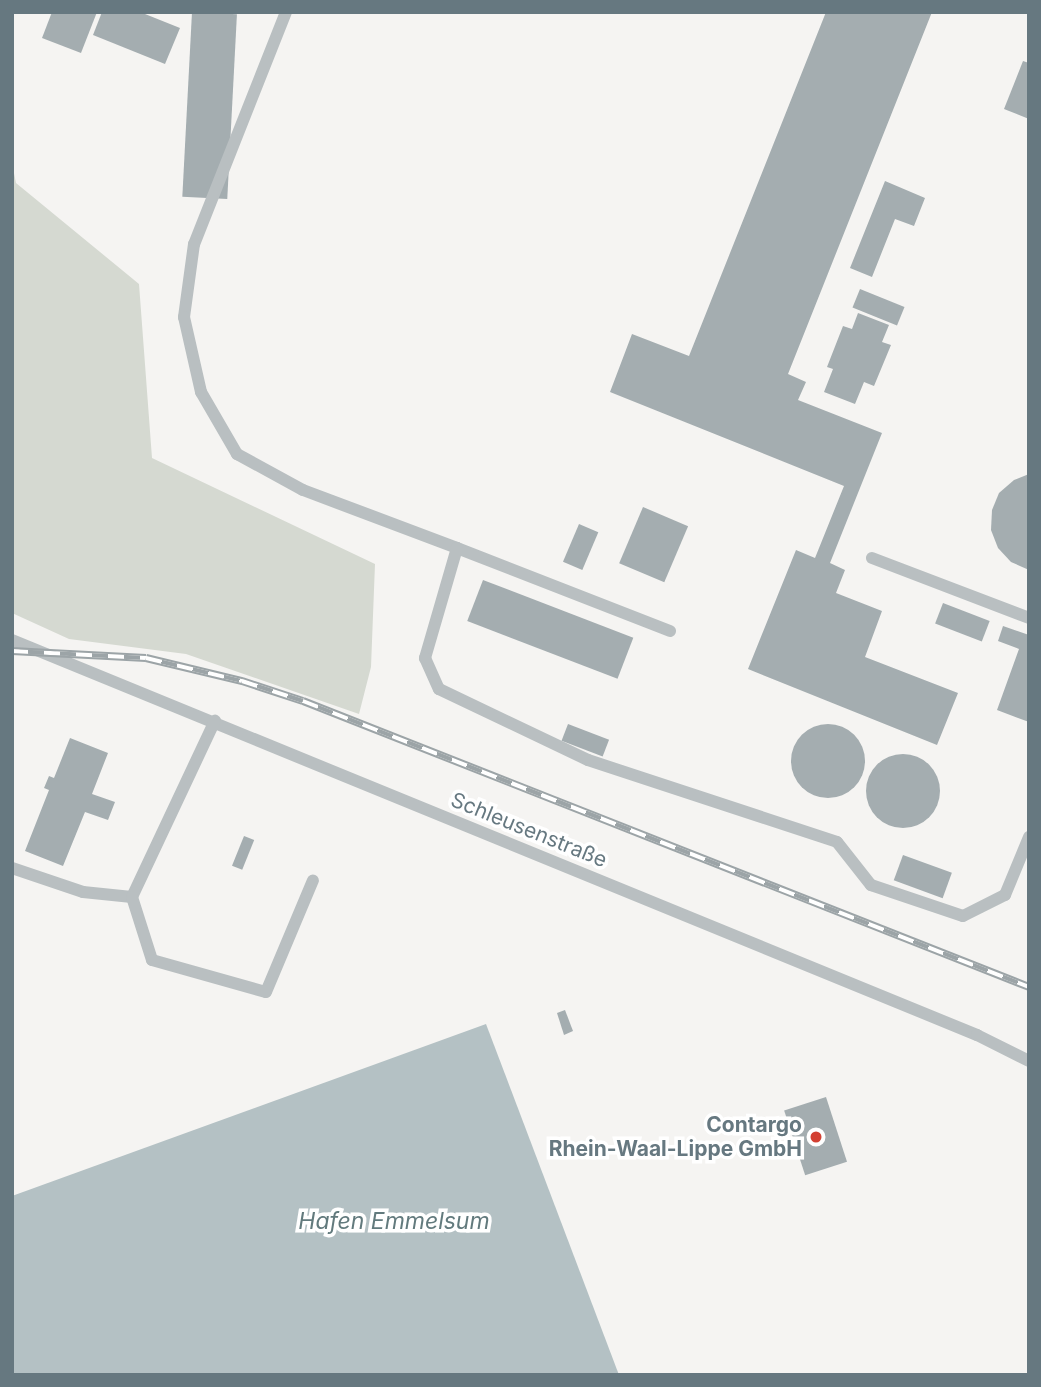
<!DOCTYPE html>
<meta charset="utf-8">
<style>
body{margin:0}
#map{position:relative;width:1041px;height:1387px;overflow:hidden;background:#f5f4f2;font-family:Inter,sans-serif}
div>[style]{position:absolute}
.green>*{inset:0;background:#d5d9d1}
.water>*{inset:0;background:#b4c1c4}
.building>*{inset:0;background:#a4adb0;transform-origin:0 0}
.round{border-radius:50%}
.minor>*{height:12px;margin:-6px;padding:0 6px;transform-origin:6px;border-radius:6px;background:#b9bfc1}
.rail>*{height:8px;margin-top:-4px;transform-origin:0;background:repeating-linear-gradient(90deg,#fff 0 16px,#9ca4a7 0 32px);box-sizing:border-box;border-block:2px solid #9ca4a7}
.dots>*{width:19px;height:19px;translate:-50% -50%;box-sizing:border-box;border:4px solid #fff;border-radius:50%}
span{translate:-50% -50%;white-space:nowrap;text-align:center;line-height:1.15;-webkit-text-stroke:7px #fff;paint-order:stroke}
.street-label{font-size:21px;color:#667880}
.poi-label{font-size:21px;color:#667880;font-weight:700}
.right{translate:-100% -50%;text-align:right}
.water-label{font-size:23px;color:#627a7d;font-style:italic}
.frame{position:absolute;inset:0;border:14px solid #667880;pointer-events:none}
</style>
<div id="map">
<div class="green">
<div style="clip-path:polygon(12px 163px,16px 183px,139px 284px,152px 458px,375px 564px,371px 667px,359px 714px,186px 654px,69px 639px,12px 613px)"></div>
</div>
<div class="water">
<div style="clip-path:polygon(486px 1024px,619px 1375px,12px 1375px,12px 1196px)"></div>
</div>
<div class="building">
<div style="clip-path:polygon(52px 12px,97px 12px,81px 53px,42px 38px)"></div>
<div style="clip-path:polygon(102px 12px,140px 12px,180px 28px,165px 64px,93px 35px)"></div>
<div style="left:192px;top:12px;width:45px;height:185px;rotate:3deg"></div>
<div style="clip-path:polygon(826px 12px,932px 12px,788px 374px,806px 382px,798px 400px,882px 433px,830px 563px,845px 570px,836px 593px,882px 611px,865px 657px,958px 693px,937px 745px,748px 669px,796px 550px,815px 558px,844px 486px,610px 392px,632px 334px,689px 356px)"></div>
<div style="clip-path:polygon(1023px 61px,1029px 63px,1029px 119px,1004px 109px)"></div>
<div style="clip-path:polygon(885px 181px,925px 198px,914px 226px,895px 219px,872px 277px,850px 268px)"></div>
<div style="left:860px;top:289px;width:48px;height:20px;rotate:22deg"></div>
<div style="clip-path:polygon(858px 313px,889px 325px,882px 342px,891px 345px,874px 386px,864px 382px,855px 404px,824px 392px,833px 369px,827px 367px,843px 326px,852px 329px)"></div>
<div style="clip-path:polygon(1029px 474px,1029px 570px,1011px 562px,998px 548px,991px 530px,992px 510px,999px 493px,1014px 480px)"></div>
<div style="left:643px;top:507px;width:49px;height:61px;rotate:23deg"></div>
<div style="left:579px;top:524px;width:21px;height:41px;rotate:23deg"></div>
<div style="left:483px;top:580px;width:161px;height:44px;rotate:21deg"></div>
<div style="left:943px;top:603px;width:50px;height:22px;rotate:21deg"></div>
<div style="clip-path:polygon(1003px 626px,1029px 635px,1029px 722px,997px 710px,1019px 649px,998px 641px)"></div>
<div style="left:568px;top:724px;width:44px;height:18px;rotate:21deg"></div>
<div class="round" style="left:791px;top:724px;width:74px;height:74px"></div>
<div style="clip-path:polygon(70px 738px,108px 753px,92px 794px,115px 802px,108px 820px,85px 812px,63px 866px,25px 851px,49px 790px,44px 788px,49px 776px,54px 778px)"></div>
<div class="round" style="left:866px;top:754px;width:74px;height:74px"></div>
<div style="left:244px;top:836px;width:11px;height:32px;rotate:22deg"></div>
<div style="left:903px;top:855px;width:52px;height:27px;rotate:20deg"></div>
<div style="clip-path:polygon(565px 1010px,573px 1031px,564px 1035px,557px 1013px)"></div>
<div style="left:826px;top:1097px;width:68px;height:44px;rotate:72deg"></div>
</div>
<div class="minor">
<div style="left:286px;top:12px;width:250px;rotate:111.6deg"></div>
<div style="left:194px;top:244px;width:74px;rotate:97.8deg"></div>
<div style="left:184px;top:317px;width:77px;rotate:77.2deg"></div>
<div style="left:201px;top:392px;width:72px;rotate:59.9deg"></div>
<div style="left:237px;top:454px;width:75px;rotate:28.6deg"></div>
<div style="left:303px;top:490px;width:165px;rotate:20.6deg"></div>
<div style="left:872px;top:558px;width:168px;rotate:20.9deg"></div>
<div style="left:670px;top:631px;width:229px;rotate:-158.7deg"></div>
<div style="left:457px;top:548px;width:115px;rotate:106.2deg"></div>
<div style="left:425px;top:658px;width:34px;rotate:66deg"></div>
<div style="left:439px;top:689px;width:165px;rotate:25.5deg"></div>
<div style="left:588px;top:760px;width:262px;rotate:18.2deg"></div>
<div style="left:837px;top:842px;width:55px;rotate:51.7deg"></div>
<div style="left:871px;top:885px;width:97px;rotate:18.6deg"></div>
<div style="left:963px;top:916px;width:47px;rotate:-26.6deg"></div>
<div style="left:1005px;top:895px;width:63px;rotate:-67.5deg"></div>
<div style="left:12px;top:640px;width:1043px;rotate:22.26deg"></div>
<div style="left:977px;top:1035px;width:58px;rotate:26.6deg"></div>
<div style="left:12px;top:868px;width:75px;rotate:18.7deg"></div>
<div style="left:83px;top:892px;width:49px;rotate:5.8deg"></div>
<div style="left:132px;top:897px;width:195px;rotate:-64.8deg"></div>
<div style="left:132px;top:897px;width:66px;rotate:72.4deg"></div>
<div style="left:152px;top:960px;width:118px;rotate:15.7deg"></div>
<div style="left:266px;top:992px;width:121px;rotate:-67.2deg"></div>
</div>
<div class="rail">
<div style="left:12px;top:651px;width:134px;rotate:3deg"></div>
<div style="left:146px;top:658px;width:99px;rotate:13.5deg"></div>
<div style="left:242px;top:681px;width:64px;rotate:18.2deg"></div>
<div style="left:303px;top:701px;width:780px;rotate:21.5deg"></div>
</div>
<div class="dots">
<div style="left:816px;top:1137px;background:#d34033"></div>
</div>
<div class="street-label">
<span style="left:529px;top:830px;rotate:22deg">Schleusenstraße</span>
</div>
<div class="poi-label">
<span class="right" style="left:802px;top:1137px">Contargo<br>Rhein-Waal-Lippe GmbH</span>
</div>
<div class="water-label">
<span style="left:394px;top:1221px">Hafen Emmelsum</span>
</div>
<div class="frame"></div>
</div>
